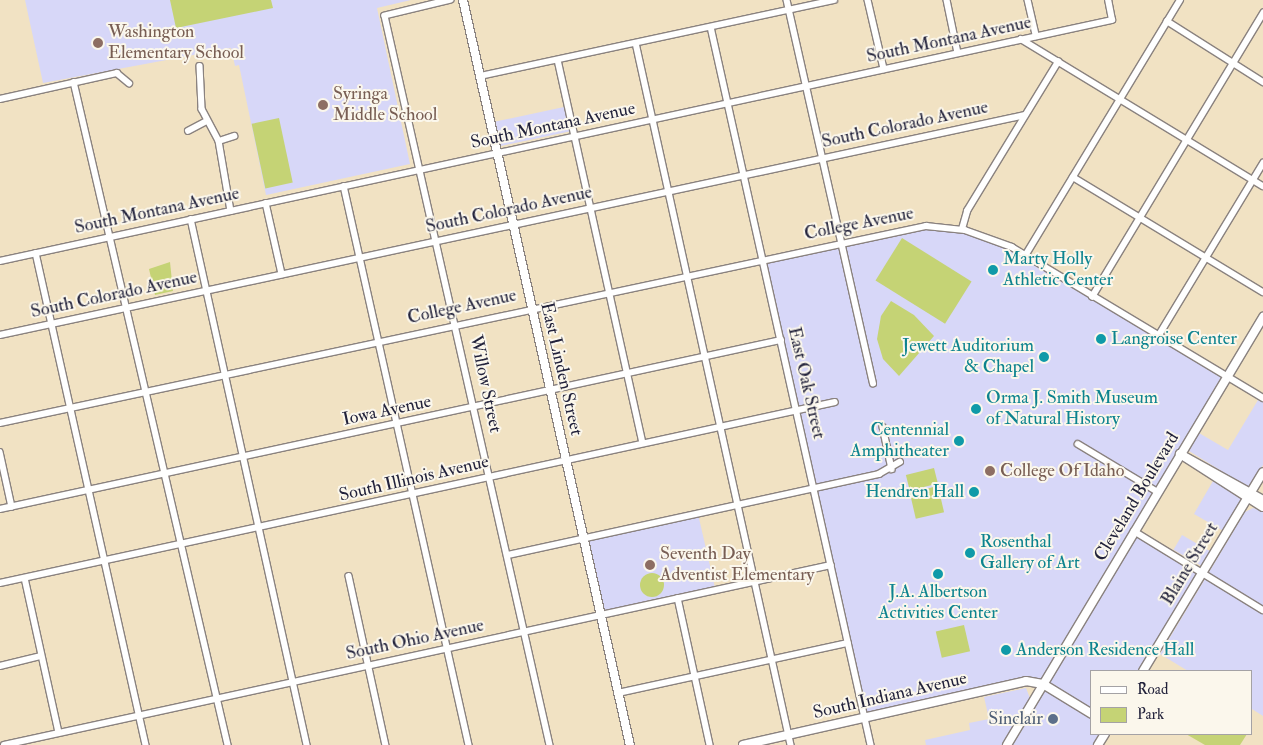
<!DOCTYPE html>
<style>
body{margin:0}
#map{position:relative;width:1263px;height:745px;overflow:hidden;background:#f1e2c3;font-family:"IM FELL Double Pica",serif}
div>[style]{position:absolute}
.built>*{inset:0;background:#d7d7f8;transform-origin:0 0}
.green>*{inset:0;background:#c5d375;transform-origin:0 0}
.round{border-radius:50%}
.roads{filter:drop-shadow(1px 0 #8a827f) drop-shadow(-1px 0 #8a827f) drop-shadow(0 1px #8a827f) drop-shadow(0 -1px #8a827f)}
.minor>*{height:5.5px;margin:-2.75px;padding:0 2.75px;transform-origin:2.75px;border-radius:2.75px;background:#fff}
.major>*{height:8px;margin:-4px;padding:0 4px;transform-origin:4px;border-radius:4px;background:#fff}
.dots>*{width:14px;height:14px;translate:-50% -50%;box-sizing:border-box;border:2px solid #fbf7ec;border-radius:50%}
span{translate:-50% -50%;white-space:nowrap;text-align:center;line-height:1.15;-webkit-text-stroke:4px #fbf7ec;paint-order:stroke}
.education-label{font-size:18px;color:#785e54}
.left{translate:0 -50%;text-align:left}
.street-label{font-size:18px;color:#22223b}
.culture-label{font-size:18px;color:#0d838f}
.right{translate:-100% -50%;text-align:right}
.service-label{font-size:18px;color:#4e5e75}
.legend{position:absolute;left:1090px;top:670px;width:162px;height:65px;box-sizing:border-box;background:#fbf7ec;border:1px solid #a4a2a5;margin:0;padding:6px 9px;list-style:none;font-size:15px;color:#22223b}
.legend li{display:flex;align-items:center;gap:10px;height:25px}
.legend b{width:25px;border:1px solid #a4a2a5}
</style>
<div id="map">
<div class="built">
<div style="clip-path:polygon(25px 0,411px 0,377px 8px,410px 164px,266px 195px,239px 65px,235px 66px,231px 48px,43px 83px)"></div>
<div style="left:564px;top:107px;width:25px;height:70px;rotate:78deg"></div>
<div style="clip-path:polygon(908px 227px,965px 230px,1012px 247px,1228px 376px,1043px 684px,1034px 681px,865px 717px,763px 258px)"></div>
<div style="clip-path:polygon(1258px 400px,1263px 402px,1263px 465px,1249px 488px,1189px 451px,1199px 433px,1228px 450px)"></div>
<div style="left:1213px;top:481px;width:34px;height:38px;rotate:30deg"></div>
<div style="clip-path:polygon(1253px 508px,1263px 511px,1263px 716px,1252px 709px,1252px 671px,1188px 671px,1160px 654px,1245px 512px)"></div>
<div style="left:698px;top:514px;width:78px;height:117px;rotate:77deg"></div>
<div style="left:1182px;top:535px;width:32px;height:17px;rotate:30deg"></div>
<div style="clip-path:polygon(1136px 537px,1197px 574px,1138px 671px,1092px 671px,1092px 734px,1100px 734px,1093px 745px,1013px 745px)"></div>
<div style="clip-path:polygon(1026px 688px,1030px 698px,1002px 745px,926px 745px,925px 740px,970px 730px,969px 723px,989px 719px,984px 697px)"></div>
</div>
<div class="green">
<div style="clip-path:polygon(170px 0,271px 0,273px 8px,176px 28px)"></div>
<div style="left:279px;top:118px;width:66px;height:28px;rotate:78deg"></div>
<div style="left:902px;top:238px;width:82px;height:50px;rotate:32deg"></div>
<div style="clip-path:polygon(170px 262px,173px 291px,155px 295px,149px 269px)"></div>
<div style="clip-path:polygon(891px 301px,914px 315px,934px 336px,899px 376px,883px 359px,877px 339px,881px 316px)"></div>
<div style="left:934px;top:468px;width:16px;height:29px;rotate:76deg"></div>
<div style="left:938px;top:486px;width:27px;height:29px;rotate:77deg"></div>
<div class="round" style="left:640px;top:573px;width:24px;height:24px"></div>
<div style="left:964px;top:625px;width:27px;height:29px;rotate:77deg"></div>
<div style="clip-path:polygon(1186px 734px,1247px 734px,1240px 745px,1205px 745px)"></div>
</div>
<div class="roads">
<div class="minor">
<div style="left:451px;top:0;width:68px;rotate:166.4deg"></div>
<div style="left:385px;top:16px;width:747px;rotate:77.25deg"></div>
<div style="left:787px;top:0;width:393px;rotate:77.3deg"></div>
<div style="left:868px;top:0;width:71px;rotate:76.9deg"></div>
<div style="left:947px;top:0;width:54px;rotate:78.3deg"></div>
<div style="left:1028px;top:0;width:37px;rotate:77deg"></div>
<div style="left:1167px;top:21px;width:114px;rotate:32.4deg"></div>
<div style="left:711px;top:27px;width:736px;rotate:77.44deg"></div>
<div style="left:1021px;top:39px;width:283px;rotate:31.3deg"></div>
<div style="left:636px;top:43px;width:719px;rotate:77.55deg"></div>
<div style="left:558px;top:60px;width:391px;rotate:77.5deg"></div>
<div style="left:200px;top:66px;width:43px;rotate:87.3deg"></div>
<div style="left:202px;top:109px;width:36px;rotate:62deg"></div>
<div style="left:219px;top:141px;width:71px;rotate:80.3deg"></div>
<div style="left:480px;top:76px;width:362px;rotate:-12.1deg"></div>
<div style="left:74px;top:82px;width:681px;rotate:76.92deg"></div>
<div style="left:0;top:99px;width:120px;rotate:-12.5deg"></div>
<div style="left:117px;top:73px;width:16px;rotate:40deg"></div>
<div style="left:188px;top:131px;width:21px;rotate:-28deg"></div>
<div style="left:219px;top:141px;width:16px;rotate:-18deg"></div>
<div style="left:1073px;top:177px;width:222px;rotate:31.2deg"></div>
<div style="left:344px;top:186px;width:573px;rotate:77.4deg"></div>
<div style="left:266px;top:203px;width:73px;rotate:77.3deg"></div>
<div style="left:191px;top:219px;width:539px;rotate:77.56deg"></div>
<div style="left:962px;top:229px;width:19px;rotate:-74deg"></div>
<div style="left:967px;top:211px;width:175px;rotate:-58.6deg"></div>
<div style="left:36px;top:253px;width:504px;rotate:77.4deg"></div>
<div style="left:1025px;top:256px;width:299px;rotate:-58.8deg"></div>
<div style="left:0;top:261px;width:1138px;rotate:-12.23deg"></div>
<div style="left:1112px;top:20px;width:20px;rotate:-101deg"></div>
<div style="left:1092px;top:297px;width:332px;rotate:-58.9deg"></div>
<div style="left:0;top:335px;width:1048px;rotate:-12.11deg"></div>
<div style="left:1159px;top:335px;width:201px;rotate:-58.8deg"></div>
<div style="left:0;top:423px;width:947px;rotate:-12.01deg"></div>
<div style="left:926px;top:226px;width:39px;rotate:6deg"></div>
<div style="left:965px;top:230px;width:50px;rotate:19.9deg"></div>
<div style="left:1012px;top:247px;width:293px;rotate:31deg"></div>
<div style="left:883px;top:427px;width:43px;rotate:77.9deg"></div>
<div style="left:1078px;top:444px;width:93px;rotate:31deg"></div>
<div style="left:0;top:452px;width:56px;rotate:77.7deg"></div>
<div style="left:0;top:509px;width:799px;rotate:-12.21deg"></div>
<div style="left:1134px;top:531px;width:151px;rotate:31.5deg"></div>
<div style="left:508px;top:555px;width:380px;rotate:-12.3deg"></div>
<div style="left:879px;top:474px;width:24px;rotate:-30deg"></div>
<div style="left:349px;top:576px;width:173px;rotate:77.7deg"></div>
<div style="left:25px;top:578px;width:158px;rotate:77.6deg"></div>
<div style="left:0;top:583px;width:854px;rotate:-12.23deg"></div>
<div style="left:678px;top:598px;width:150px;rotate:77.7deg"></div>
<div style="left:0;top:666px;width:42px;rotate:-13.7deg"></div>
<div style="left:618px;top:693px;width:235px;rotate:-12.3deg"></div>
<div style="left:4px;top:745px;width:846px;rotate:-12.28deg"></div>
</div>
<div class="major">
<div style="left:463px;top:0;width:763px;rotate:77.37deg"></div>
<div style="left:1180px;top:454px;width:98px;rotate:32.6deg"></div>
<div style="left:1180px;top:454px;width:95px;rotate:29deg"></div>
<div style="left:1143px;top:671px;width:232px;rotate:-58.9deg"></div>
<div style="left:743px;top:745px;width:290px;rotate:-12.7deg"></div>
<div style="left:1026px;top:681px;width:17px;rotate:10deg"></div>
<div style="left:1043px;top:684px;width:57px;rotate:31.5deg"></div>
<div style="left:1007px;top:745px;width:499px;rotate:-59.1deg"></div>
<div style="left:1098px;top:745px;width:13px;rotate:-58deg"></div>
</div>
</div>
<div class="dots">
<div style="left:98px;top:43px;background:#8d6e63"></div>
<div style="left:323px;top:105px;background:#8d6e63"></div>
<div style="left:993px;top:270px;background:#0f9aa8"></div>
<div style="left:1101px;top:339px;background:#0f9aa8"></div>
<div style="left:1044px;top:357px;background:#0f9aa8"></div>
<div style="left:976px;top:409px;background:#0f9aa8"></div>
<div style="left:959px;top:441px;background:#0f9aa8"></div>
<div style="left:990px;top:471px;background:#8d6e63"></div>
<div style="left:974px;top:492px;background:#0f9aa8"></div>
<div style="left:970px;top:553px;background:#0f9aa8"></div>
<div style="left:650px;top:565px;background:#8d6e63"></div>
<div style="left:938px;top:574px;background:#0f9aa8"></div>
<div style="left:1006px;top:650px;background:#0f9aa8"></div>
<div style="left:1053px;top:719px;background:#5c6f8a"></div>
</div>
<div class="education-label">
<span class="left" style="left:108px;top:43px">Washington<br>Elementary School</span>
<span class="left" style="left:333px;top:105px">Syringa<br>Middle School</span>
<span class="left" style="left:1000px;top:471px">College Of Idaho</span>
<span class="left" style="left:660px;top:565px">Seventh Day<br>Adventist Elementary</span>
</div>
<div class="street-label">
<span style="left:949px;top:40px;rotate:-12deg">South Montana Avenue</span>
<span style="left:905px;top:125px;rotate:-12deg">South Colorado Avenue</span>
<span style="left:553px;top:126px;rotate:-12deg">South Montana Avenue</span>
<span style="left:509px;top:210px;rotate:-12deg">South Colorado Avenue</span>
<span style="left:157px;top:211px;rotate:-12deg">South Montana Avenue</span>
<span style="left:859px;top:224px;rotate:-11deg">College Avenue</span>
<span style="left:114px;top:295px;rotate:-12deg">South Colorado Avenue</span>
<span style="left:462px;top:307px;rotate:-12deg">College Avenue</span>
<span style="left:561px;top:369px;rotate:77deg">East Linden Street</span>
<span style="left:806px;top:383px;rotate:77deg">East Oak Street</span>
<span style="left:485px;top:384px;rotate:78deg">Willow Street</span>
<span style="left:387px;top:411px;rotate:-12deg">Iowa Avenue</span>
<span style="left:414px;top:479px;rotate:-13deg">South Illinois Avenue</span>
<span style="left:1137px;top:497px;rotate:-59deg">Cleveland Boulevard</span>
<span style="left:1190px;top:564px;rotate:-59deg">Blaine Street</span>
<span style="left:415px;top:640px;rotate:-12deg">South Ohio Avenue</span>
<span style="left:890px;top:696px;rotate:-13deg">South Indiana Avenue</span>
</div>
<div class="culture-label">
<span class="left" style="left:1003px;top:270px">Marty Holly<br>Athletic Center</span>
<span class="left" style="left:1111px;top:339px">Langroise Center</span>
<span class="right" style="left:1034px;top:357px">Jewett Auditorium<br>&amp; Chapel</span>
<span class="left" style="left:986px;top:409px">Orma J. Smith Museum<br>of Natural History</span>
<span class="right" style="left:949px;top:441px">Centennial<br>Amphitheater</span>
<span class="right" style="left:964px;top:492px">Hendren Hall</span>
<span class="left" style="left:980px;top:553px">Rosenthal<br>Gallery of Art</span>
<span style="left:938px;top:603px">J.A. Albertson<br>Activities Center</span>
<span class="left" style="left:1016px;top:650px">Anderson Residence Hall</span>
</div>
<div class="service-label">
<span class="right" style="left:1043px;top:719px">Sinclair</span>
</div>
<ul class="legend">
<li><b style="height:6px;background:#fff"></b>Road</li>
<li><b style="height:14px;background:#c5d375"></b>Park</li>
</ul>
</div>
